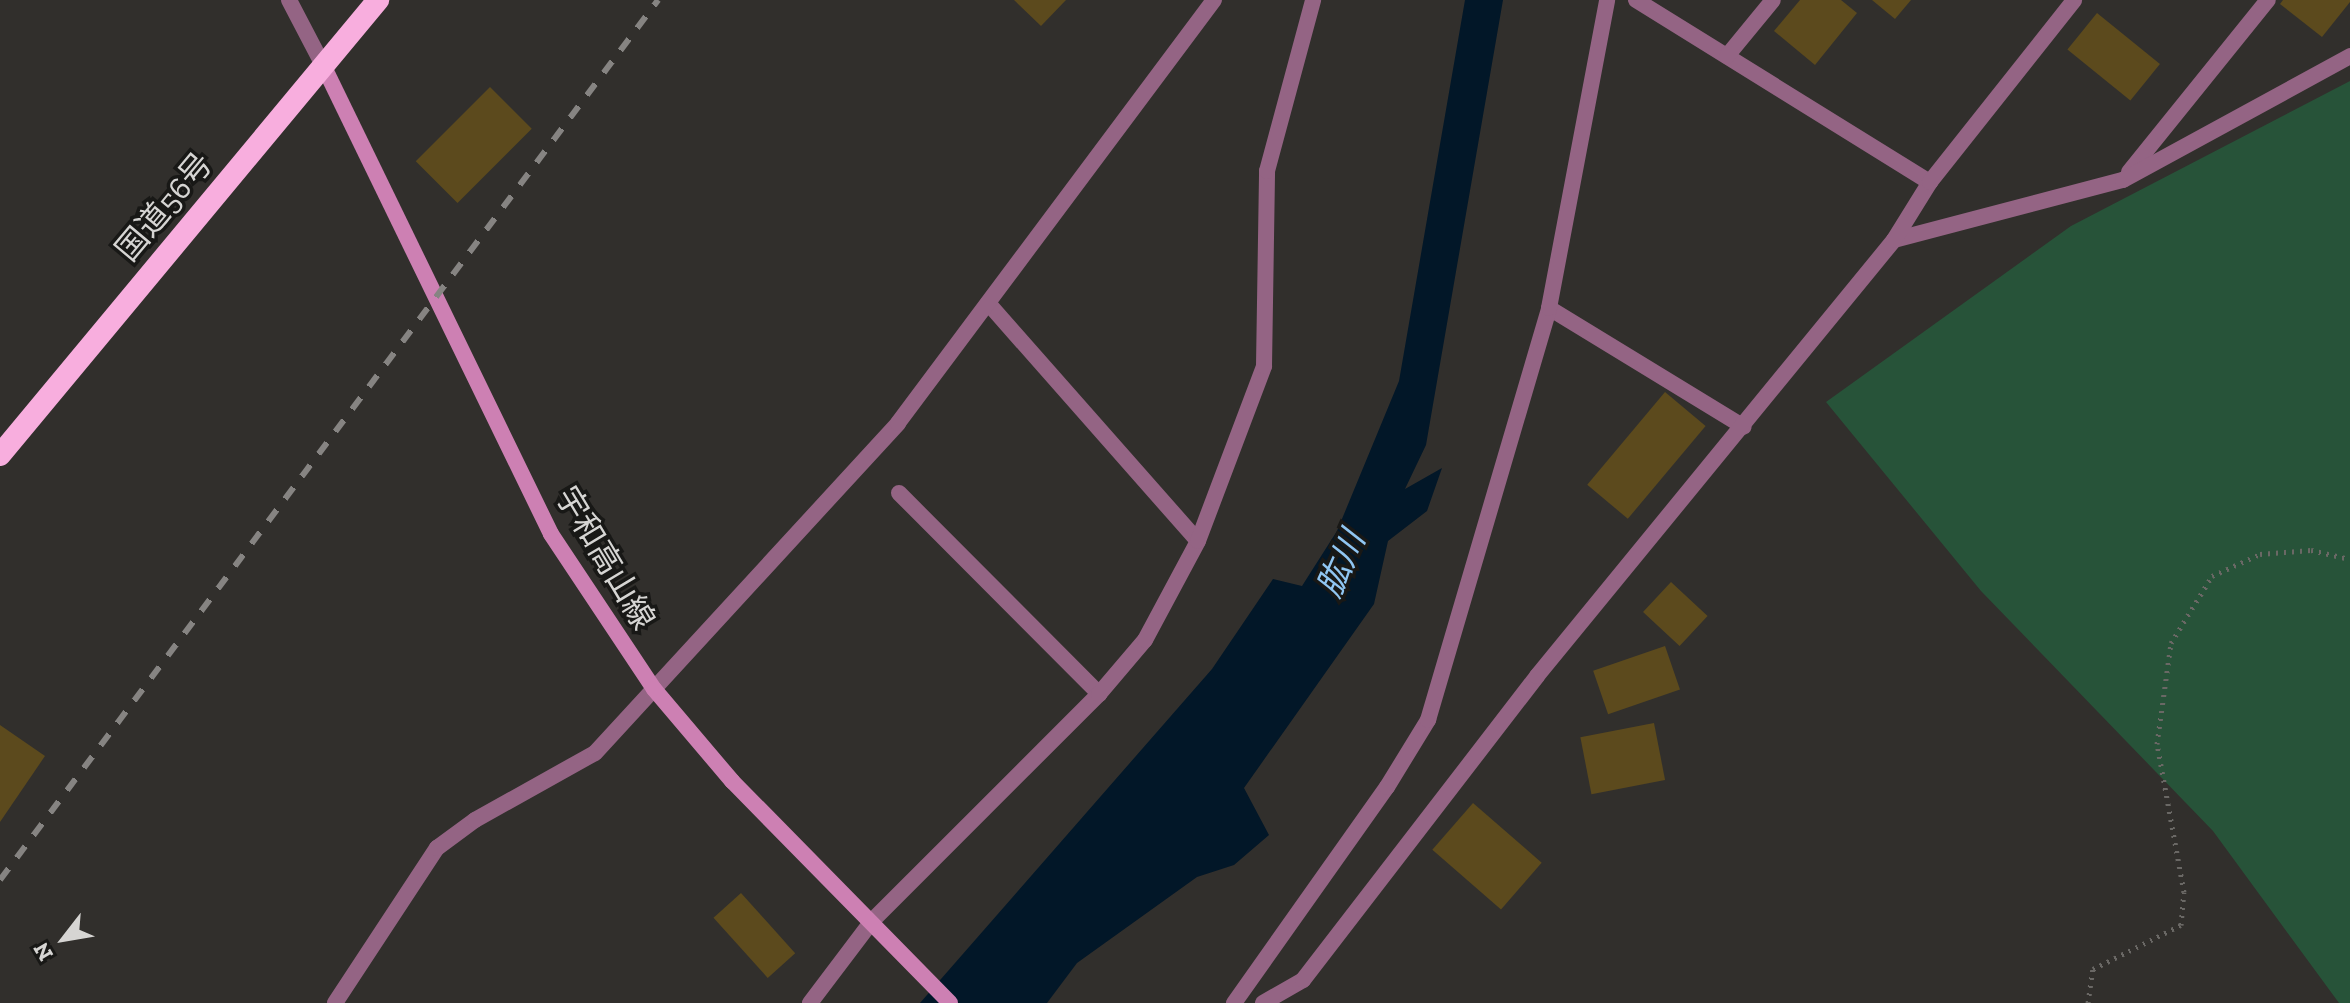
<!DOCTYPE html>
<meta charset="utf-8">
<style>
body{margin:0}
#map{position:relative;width:2350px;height:1003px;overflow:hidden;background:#312f2c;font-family:"Zilla Slab","Noto Sans JP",serif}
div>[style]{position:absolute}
.green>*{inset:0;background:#275339}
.water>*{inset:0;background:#021728}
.building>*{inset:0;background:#5c4a1d;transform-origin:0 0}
.path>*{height:5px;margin-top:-2.5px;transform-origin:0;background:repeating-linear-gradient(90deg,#6a6865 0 2px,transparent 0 8px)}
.minor>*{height:16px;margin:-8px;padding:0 8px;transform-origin:8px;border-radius:8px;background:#946484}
.secondary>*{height:16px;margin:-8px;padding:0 8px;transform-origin:8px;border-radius:8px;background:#cd80b3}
.trunk>*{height:22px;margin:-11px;padding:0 11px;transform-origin:11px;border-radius:11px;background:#f8aede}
.rail>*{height:6px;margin-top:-3px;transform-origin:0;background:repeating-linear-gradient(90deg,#868482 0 14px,transparent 0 28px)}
span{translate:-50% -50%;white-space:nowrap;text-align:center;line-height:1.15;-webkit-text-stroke:7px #181816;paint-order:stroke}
.street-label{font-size:32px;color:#d6d5d3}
.water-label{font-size:34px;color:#90c6f2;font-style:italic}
.north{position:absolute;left:24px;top:899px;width:80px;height:80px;-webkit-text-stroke:6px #181816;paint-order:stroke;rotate:239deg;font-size:22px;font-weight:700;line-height:32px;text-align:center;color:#d6d5d3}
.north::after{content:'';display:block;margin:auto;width:28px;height:36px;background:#d6d5d3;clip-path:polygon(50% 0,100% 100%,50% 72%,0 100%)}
</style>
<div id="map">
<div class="green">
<div style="clip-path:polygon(2350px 81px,2350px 1003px,2339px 1003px,2213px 831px,1981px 591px,1826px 402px,2071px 226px)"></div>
</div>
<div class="water">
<div style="clip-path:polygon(1465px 0,1503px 0,1426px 445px,1405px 489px,1442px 468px,1427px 511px,1388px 541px,1374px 604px,1244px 788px,1269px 835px,1234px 865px,1197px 877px,1077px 963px,1047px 1003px,920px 1003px,1212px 669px,1273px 579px,1302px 586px,1337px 531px,1399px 381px)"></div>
</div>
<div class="building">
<div style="clip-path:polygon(1014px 0,1066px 0,1041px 26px)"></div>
<div style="clip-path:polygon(1800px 0,1841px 0,1857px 13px,1815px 65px,1774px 31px)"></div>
<div style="clip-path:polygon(1872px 0,1911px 0,1895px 19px)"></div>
<div style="clip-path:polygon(2283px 0,2350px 0,2350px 2px,2322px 37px,2280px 4px)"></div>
<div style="left:2097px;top:13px;width:81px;height:47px;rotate:39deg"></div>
<div style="left:490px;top:87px;width:59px;height:105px;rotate:45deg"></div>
<div style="left:1665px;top:392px;width:53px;height:121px;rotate:40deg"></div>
<div style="left:1671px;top:582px;width:50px;height:41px;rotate:43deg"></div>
<div style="left:1665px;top:646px;width:46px;height:76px;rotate:71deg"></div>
<div style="left:1654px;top:723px;width:58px;height:75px;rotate:79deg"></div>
<div style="clip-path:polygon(0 725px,45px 756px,0 822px)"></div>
<div style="left:1473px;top:803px;width:91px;height:62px;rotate:41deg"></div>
<div style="left:741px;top:893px;width:81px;height:37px;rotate:48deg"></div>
</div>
<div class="path">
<div style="left:2088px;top:1003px;width:34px;rotate:-82deg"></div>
<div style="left:2093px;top:969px;width:98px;rotate:-26.6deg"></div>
<div style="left:2181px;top:925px;width:33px;rotate:-85deg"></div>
<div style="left:2184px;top:892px;width:150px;rotate:-100.3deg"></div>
<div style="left:2157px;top:744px;width:102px;rotate:-82.1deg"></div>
<div style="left:2171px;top:643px;width:79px;rotate:-58.5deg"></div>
<div style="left:2212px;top:576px;width:53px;rotate:-24.6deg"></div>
<div style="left:2260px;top:554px;width:51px;rotate:-4.5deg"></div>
<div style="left:2311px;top:550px;width:40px;rotate:13deg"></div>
</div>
<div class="minor">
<div style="left:289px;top:0;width:73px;rotate:62.4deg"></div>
<div style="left:1636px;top:0;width:346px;rotate:31.8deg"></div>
<div style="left:1727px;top:56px;width:72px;rotate:-50.6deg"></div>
<div style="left:2129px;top:172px;width:221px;rotate:-51.1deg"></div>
<div style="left:1894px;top:240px;width:237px;rotate:-14.7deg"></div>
<div style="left:2123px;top:180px;width:259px;rotate:-28.6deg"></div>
<div style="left:988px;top:303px;width:317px;rotate:48.6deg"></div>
<div style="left:1549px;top:308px;width:228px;rotate:31.4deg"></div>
<div style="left:899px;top:493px;width:284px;rotate:45.1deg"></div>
<div style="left:335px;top:1003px;width:186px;rotate:-56.7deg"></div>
<div style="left:437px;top:848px;width:47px;rotate:-36.4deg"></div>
<div style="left:475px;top:820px;width:137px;rotate:-29.2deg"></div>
<div style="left:595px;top:753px;width:448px;rotate:-47.4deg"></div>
<div style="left:898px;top:423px;width:528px;rotate:-53.24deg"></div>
<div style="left:810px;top:1003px;width:103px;rotate:-52.9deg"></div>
<div style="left:872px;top:921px;width:321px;rotate:-45deg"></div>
<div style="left:1099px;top:694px;width:71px;rotate:-49.6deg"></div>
<div style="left:1145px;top:640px;width:112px;rotate:-61.8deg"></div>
<div style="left:1198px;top:541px;width:187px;rotate:-69.3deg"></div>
<div style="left:1264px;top:366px;width:195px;rotate:-89.1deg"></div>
<div style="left:1267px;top:171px;width:177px;rotate:-74.9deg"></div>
<div style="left:1234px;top:1003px;width:265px;rotate:-54.7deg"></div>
<div style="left:1387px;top:787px;width:79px;rotate:-58.5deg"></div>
<div style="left:1428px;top:720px;width:429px;rotate:-73.6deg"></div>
<div style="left:1549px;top:308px;width:313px;rotate:-79.3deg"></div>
<div style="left:1263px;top:1003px;width:46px;rotate:-29.9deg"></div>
<div style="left:1303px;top:980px;width:384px;rotate:-52.4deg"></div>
<div style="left:1537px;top:676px;width:564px;rotate:-50.69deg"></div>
<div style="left:1894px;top:240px;width:68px;rotate:-58.2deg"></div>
<div style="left:1930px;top:182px;width:232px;rotate:-51.6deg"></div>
</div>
<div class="secondary">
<div style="left:323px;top:65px;width:521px;rotate:64.07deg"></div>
<div style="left:551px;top:534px;width:186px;rotate:56.4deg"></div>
<div style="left:654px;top:689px;width:121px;rotate:49.7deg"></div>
<div style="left:732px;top:781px;width:311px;rotate:45.5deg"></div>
</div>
<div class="trunk">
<div style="left:0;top:455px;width:592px;rotate:-50.28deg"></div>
</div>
<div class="rail">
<div style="left:0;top:880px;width:1099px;rotate:-53.21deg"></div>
</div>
<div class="street-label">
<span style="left:164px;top:207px;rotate:-50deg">国道56号</span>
<span style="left:605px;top:558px;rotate:59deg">宇和高山線</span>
</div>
<div class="water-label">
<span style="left:1341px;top:564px;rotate:-66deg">肱川</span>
</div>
<div class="north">N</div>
</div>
